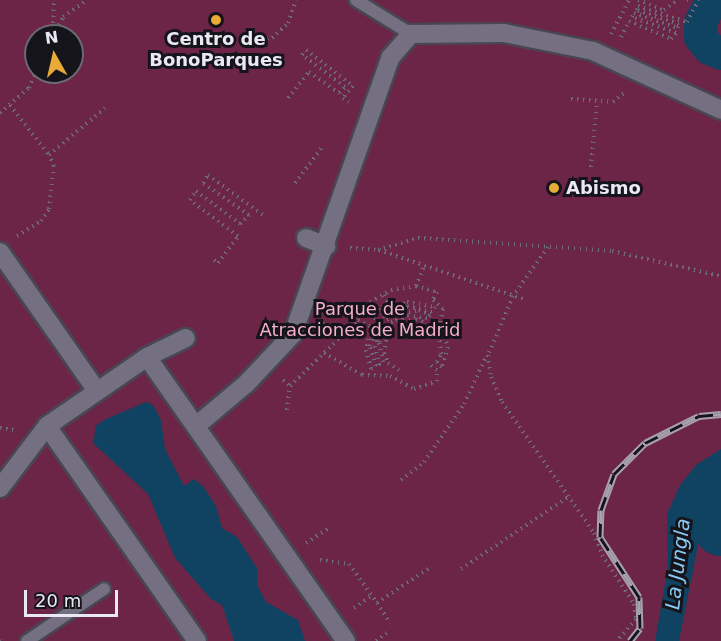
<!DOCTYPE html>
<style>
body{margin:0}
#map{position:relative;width:721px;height:641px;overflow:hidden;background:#2e2a39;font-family:"DejaVu Sans",sans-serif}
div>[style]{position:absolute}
.green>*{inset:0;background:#6c2447}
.water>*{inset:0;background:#0f4361}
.canal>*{height:33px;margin:-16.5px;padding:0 16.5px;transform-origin:16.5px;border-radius:16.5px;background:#0f4361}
.river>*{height:57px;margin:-28.5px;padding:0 28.5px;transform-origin:28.5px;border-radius:28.5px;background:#0f4361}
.path>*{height:4px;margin-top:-2px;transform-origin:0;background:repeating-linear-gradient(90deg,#6e6a78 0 1.5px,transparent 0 6px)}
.roads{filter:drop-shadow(2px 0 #494652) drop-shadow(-2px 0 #494652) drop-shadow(0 2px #494652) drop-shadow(0 -2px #494652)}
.lane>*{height:12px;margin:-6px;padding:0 6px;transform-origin:6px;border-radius:6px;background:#747082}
.street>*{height:18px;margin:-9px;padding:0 9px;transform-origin:9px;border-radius:9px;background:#747082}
.rail>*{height:7px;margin-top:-3.5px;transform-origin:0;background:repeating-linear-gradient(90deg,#16141b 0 14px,#a5a2ae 0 28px);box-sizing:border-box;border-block:2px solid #a5a2ae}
.dots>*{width:16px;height:16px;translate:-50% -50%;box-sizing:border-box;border:3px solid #16141b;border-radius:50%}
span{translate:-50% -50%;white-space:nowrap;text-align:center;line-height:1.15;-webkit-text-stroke:6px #16141b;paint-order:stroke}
.poi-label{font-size:18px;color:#eae8f2;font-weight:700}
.left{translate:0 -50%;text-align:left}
.park-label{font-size:18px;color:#f4adca}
.water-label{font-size:20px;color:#86c8f4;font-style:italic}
.north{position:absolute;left:24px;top:24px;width:60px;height:60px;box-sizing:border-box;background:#16141b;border:2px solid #6b6971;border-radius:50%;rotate:352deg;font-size:16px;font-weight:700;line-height:24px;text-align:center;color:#eae8f2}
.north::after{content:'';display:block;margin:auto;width:21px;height:27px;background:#e8ab37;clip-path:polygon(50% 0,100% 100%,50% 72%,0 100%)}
.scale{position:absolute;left:24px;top:590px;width:94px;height:27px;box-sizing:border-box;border:3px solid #eae8f2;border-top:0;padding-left:8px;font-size:18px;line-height:21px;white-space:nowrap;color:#eae8f2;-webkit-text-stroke:4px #16141b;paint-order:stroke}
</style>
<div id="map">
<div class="green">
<div style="clip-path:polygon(evenodd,0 0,721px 0,721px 641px,0 641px,0 0,36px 36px,72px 36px,72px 72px,36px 72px,36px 36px)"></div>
</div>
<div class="water">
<div style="clip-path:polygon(146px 402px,153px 405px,161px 420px,165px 449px,184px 486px,194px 479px,203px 486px,216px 506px,222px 528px,237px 537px,257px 568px,257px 585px,266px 602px,298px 620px,305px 641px,234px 641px,222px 605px,211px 599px,175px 558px,148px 494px,93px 443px,96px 426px,104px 420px)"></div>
<div style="clip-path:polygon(721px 449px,721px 480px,700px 507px,697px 520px,698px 546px,679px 641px,655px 641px,668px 567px,667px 514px,680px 485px,696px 465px)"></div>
</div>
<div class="canal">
<div style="left:711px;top:0;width:25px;rotate:116deg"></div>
<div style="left:700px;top:23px;width:14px;rotate:90deg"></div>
<div style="left:700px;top:37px;width:14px;rotate:51deg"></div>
<div style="left:709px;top:48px;width:13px;rotate:23deg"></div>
</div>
<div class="river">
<div style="left:706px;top:499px;width:13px;rotate:48deg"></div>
<div style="left:715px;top:509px;width:19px;rotate:72deg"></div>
</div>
<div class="path">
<div style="left:638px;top:0;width:28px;rotate:21deg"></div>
<div style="left:664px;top:10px;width:17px;rotate:-36deg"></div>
<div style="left:687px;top:0;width:6px"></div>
<div style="left:250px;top:33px;width:8px;rotate:50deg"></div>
<div style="left:255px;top:39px;width:17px;rotate:-3deg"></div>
<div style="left:272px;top:38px;width:22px;rotate:-43deg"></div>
<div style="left:288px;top:23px;width:24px;rotate:-71deg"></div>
<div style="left:611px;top:34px;width:38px;rotate:-62deg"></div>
<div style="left:53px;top:35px;width:35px;rotate:-88deg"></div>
<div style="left:54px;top:36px;width:21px;rotate:-65deg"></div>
<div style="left:63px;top:17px;width:29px;rotate:-35deg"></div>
<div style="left:621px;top:37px;width:18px;rotate:-63deg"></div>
<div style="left:629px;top:21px;width:46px;rotate:23.2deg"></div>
<div style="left:671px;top:39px;width:8px;rotate:-50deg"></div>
<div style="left:676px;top:33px;width:47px;rotate:-160deg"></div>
<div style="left:632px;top:17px;width:4px;rotate:-63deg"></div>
<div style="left:634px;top:13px;width:46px;rotate:18.8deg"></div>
<div style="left:678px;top:28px;width:4px;rotate:-76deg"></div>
<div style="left:679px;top:24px;width:44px;rotate:-161.6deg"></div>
<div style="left:637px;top:10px;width:4px;rotate:-76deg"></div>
<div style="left:638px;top:6px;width:52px;rotate:18.1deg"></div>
<div style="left:687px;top:22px;width:25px;rotate:-63deg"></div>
<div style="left:288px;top:98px;width:33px;rotate:-51deg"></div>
<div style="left:309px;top:72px;width:37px;rotate:35deg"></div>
<div style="left:339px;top:93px;width:8px;rotate:-45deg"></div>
<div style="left:345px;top:87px;width:54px;rotate:-143.3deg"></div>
<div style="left:302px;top:55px;width:6px;rotate:-51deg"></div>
<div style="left:306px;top:50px;width:59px;rotate:37.5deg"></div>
<div style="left:353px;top:86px;width:16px;rotate:130deg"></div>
<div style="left:343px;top:98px;width:7px;rotate:34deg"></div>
<div style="left:571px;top:99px;width:42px;rotate:4.1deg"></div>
<div style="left:613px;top:102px;width:14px;rotate:-39deg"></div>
<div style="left:10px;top:105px;width:63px;rotate:52deg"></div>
<div style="left:49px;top:155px;width:73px;rotate:-40deg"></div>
<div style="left:0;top:113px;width:38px;rotate:-41deg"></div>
<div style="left:29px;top:88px;width:17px;rotate:-66deg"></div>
<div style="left:591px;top:167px;width:65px;rotate:-84.7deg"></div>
<div style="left:295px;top:183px;width:48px;rotate:-52.7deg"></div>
<div style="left:17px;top:236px;width:28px;rotate:-32deg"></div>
<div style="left:41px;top:221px;width:14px;rotate:-56deg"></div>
<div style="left:49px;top:209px;width:43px;rotate:-83.4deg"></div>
<div style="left:54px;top:166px;width:12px;rotate:-114deg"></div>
<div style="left:548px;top:247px;width:60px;rotate:125.5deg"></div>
<div style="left:513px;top:296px;width:64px;rotate:113deg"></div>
<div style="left:488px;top:355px;width:22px;rotate:82deg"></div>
<div style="left:491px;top:377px;width:27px;rotate:66deg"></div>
<div style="left:502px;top:402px;width:160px;rotate:54.9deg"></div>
<div style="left:594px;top:533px;width:23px;rotate:70deg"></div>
<div style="left:602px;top:555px;width:59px;rotate:56.9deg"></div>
<div style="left:634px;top:604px;width:15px;rotate:82deg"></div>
<div style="left:636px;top:619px;width:29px;rotate:131deg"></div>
<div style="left:350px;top:248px;width:28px;rotate:4deg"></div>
<div style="left:378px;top:250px;width:42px;rotate:-16.7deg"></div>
<div style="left:418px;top:238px;width:194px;rotate:3.8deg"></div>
<div style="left:612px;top:251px;width:112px;rotate:12.9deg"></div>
<div style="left:379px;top:250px;width:153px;rotate:18.7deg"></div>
<div style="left:214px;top:260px;width:5px;rotate:37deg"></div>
<div style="left:218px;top:263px;width:34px;rotate:-53deg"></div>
<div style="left:238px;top:236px;width:60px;rotate:-143.1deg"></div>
<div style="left:190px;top:200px;width:11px;rotate:-56deg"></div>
<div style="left:196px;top:191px;width:55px;rotate:36.9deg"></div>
<div style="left:240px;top:224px;width:13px;rotate:-45deg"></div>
<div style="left:249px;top:215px;width:56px;rotate:-145.2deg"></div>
<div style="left:203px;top:183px;width:9px;rotate:-58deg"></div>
<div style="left:208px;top:175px;width:68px;rotate:36deg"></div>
<div style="left:416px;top:286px;width:22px;rotate:-68deg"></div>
<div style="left:384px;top:295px;width:9px;rotate:63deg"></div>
<div style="left:388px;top:303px;width:11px;rotate:146deg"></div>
<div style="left:379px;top:309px;width:6px;rotate:59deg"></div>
<div style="left:382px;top:314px;width:28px;rotate:-26deg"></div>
<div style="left:407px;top:302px;width:28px;rotate:10deg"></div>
<div style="left:435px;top:307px;width:6px;rotate:121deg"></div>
<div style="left:432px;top:312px;width:26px;rotate:-167deg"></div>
<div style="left:407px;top:306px;width:25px;rotate:157deg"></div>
<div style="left:384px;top:316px;width:5px;rotate:53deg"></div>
<div style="left:387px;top:320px;width:12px;rotate:-31deg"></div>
<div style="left:397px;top:314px;width:22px;rotate:-10deg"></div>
<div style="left:419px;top:310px;width:12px;rotate:24deg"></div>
<div style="left:430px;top:315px;width:4px;rotate:135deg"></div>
<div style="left:427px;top:318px;width:19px;rotate:-171deg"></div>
<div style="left:408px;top:315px;width:18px;rotate:158deg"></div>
<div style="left:391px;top:322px;width:25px;rotate:-7deg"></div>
<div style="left:416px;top:319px;width:10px;rotate:24deg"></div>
<div style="left:365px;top:310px;width:33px;rotate:39deg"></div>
<div style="left:358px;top:320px;width:15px;rotate:28deg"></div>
<div style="left:371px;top:327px;width:24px;rotate:102deg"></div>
<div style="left:366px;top:350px;width:20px;rotate:75deg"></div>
<div style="left:371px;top:369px;width:6px;rotate:-31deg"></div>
<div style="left:376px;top:366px;width:21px;rotate:-107deg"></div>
<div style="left:370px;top:346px;width:19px;rotate:-72deg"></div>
<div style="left:376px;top:328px;width:4px;rotate:14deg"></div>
<div style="left:380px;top:329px;width:18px;rotate:106deg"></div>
<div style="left:375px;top:346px;width:19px;rotate:78deg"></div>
<div style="left:379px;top:365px;width:5px;rotate:-37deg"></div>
<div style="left:383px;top:362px;width:20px;rotate:-101deg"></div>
<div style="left:379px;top:342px;width:12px;rotate:-70deg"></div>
<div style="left:383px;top:331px;width:5px;rotate:37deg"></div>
<div style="left:387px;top:334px;width:19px;rotate:99deg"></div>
<div style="left:384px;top:353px;width:11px;rotate:68deg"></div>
<div style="left:388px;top:363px;width:13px;rotate:32deg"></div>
<div style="left:323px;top:324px;width:26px;rotate:13deg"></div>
<div style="left:324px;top:353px;width:44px;rotate:30.1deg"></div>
<div style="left:362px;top:375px;width:28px;rotate:2deg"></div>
<div style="left:390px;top:376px;width:27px;rotate:28deg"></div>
<div style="left:414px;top:389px;width:24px;rotate:-19deg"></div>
<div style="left:437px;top:381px;width:11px;rotate:-90deg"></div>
<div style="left:437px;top:370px;width:9px;rotate:-144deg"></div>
<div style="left:283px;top:380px;width:9px;rotate:41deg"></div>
<div style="left:290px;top:386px;width:95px;rotate:-44.1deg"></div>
<div style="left:358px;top:320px;width:22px;rotate:-56deg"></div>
<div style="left:370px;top:302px;width:24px;rotate:-30deg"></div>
<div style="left:391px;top:290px;width:25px;rotate:-9deg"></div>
<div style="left:416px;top:286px;width:22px;rotate:16deg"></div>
<div style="left:437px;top:292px;width:9px;rotate:117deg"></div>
<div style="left:433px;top:300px;width:13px;rotate:42deg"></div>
<div style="left:443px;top:309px;width:16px;rotate:101deg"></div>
<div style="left:440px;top:325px;width:23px;rotate:70deg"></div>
<div style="left:448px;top:347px;width:21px;rotate:107deg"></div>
<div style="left:442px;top:367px;width:7px;rotate:-135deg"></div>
<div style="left:437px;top:362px;width:9px;rotate:-63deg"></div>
<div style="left:441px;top:354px;width:19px;rotate:-96deg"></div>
<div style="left:439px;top:335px;width:7px;rotate:-146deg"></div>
<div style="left:287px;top:410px;width:24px;rotate:-83deg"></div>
<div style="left:0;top:428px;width:14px;rotate:8deg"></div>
<div style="left:401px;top:480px;width:29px;rotate:-38deg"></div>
<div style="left:424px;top:462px;width:70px;rotate:-55.4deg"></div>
<div style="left:464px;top:404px;width:54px;rotate:-64.9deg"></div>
<div style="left:306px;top:543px;width:30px;rotate:-33deg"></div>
<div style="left:320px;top:560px;width:29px;rotate:8deg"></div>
<div style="left:349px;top:564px;width:48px;rotate:54.3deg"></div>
<div style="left:377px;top:603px;width:63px;rotate:-33.9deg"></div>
<div style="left:461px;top:569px;width:129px;rotate:-33.9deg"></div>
<div style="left:377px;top:603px;width:24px;rotate:57deg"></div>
<div style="left:354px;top:608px;width:21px;rotate:-35deg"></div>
<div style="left:0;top:640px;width:1px;rotate:45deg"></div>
<div style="left:376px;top:641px;width:15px;rotate:-37deg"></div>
</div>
<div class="roads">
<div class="lane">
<div style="left:356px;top:0;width:65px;rotate:31.7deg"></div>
<div style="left:27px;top:641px;width:93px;rotate:-34deg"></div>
</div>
<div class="street">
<div style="left:306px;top:238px;width:22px;rotate:22deg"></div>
<div style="left:0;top:252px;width:169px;rotate:55.1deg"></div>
<div style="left:147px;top:357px;width:43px;rotate:-26deg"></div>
<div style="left:196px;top:426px;width:67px;rotate:-40.1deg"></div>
<div style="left:247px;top:383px;width:67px;rotate:-46.8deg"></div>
<div style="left:293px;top:334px;width:293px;rotate:-70.6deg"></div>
<div style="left:390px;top:58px;width:32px;rotate:-49deg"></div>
<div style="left:411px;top:34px;width:93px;rotate:-0.6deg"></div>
<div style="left:504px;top:33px;width:91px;rotate:11.4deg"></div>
<div style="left:593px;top:51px;width:141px;rotate:24.7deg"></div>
<div style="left:0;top:488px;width:78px;rotate:-52.8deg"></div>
<div style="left:197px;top:641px;width:262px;rotate:-124.9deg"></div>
<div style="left:47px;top:426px;width:121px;rotate:-34.6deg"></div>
<div style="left:147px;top:357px;width:347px;rotate:55deg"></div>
</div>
</div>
<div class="rail">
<div style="left:630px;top:641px;width:16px;rotate:-52deg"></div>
<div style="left:640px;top:628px;width:31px;rotate:-92deg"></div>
<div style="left:639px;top:597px;width:72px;rotate:-123deg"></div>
<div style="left:600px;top:537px;width:27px;rotate:-88deg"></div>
<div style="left:601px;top:510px;width:38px;rotate:-70deg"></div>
<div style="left:614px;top:474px;width:44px;rotate:-45deg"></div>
<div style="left:645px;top:443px;width:60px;rotate:-26.6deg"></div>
<div style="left:699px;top:416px;width:22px;rotate:-5deg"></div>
</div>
<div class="dots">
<div style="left:216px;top:20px;background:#e8ab37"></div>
<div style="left:554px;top:188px;background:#e8ab37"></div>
</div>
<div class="poi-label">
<span style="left:216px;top:50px">Centro de<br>BonoParques</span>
<span class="left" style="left:566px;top:188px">Abismo</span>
</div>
<div class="park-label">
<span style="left:360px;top:320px">Parque de<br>Atracciones de Madrid</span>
</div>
<div class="water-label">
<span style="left:678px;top:564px;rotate:-83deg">La Jungla</span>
</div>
<div class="north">N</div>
<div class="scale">20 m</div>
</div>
